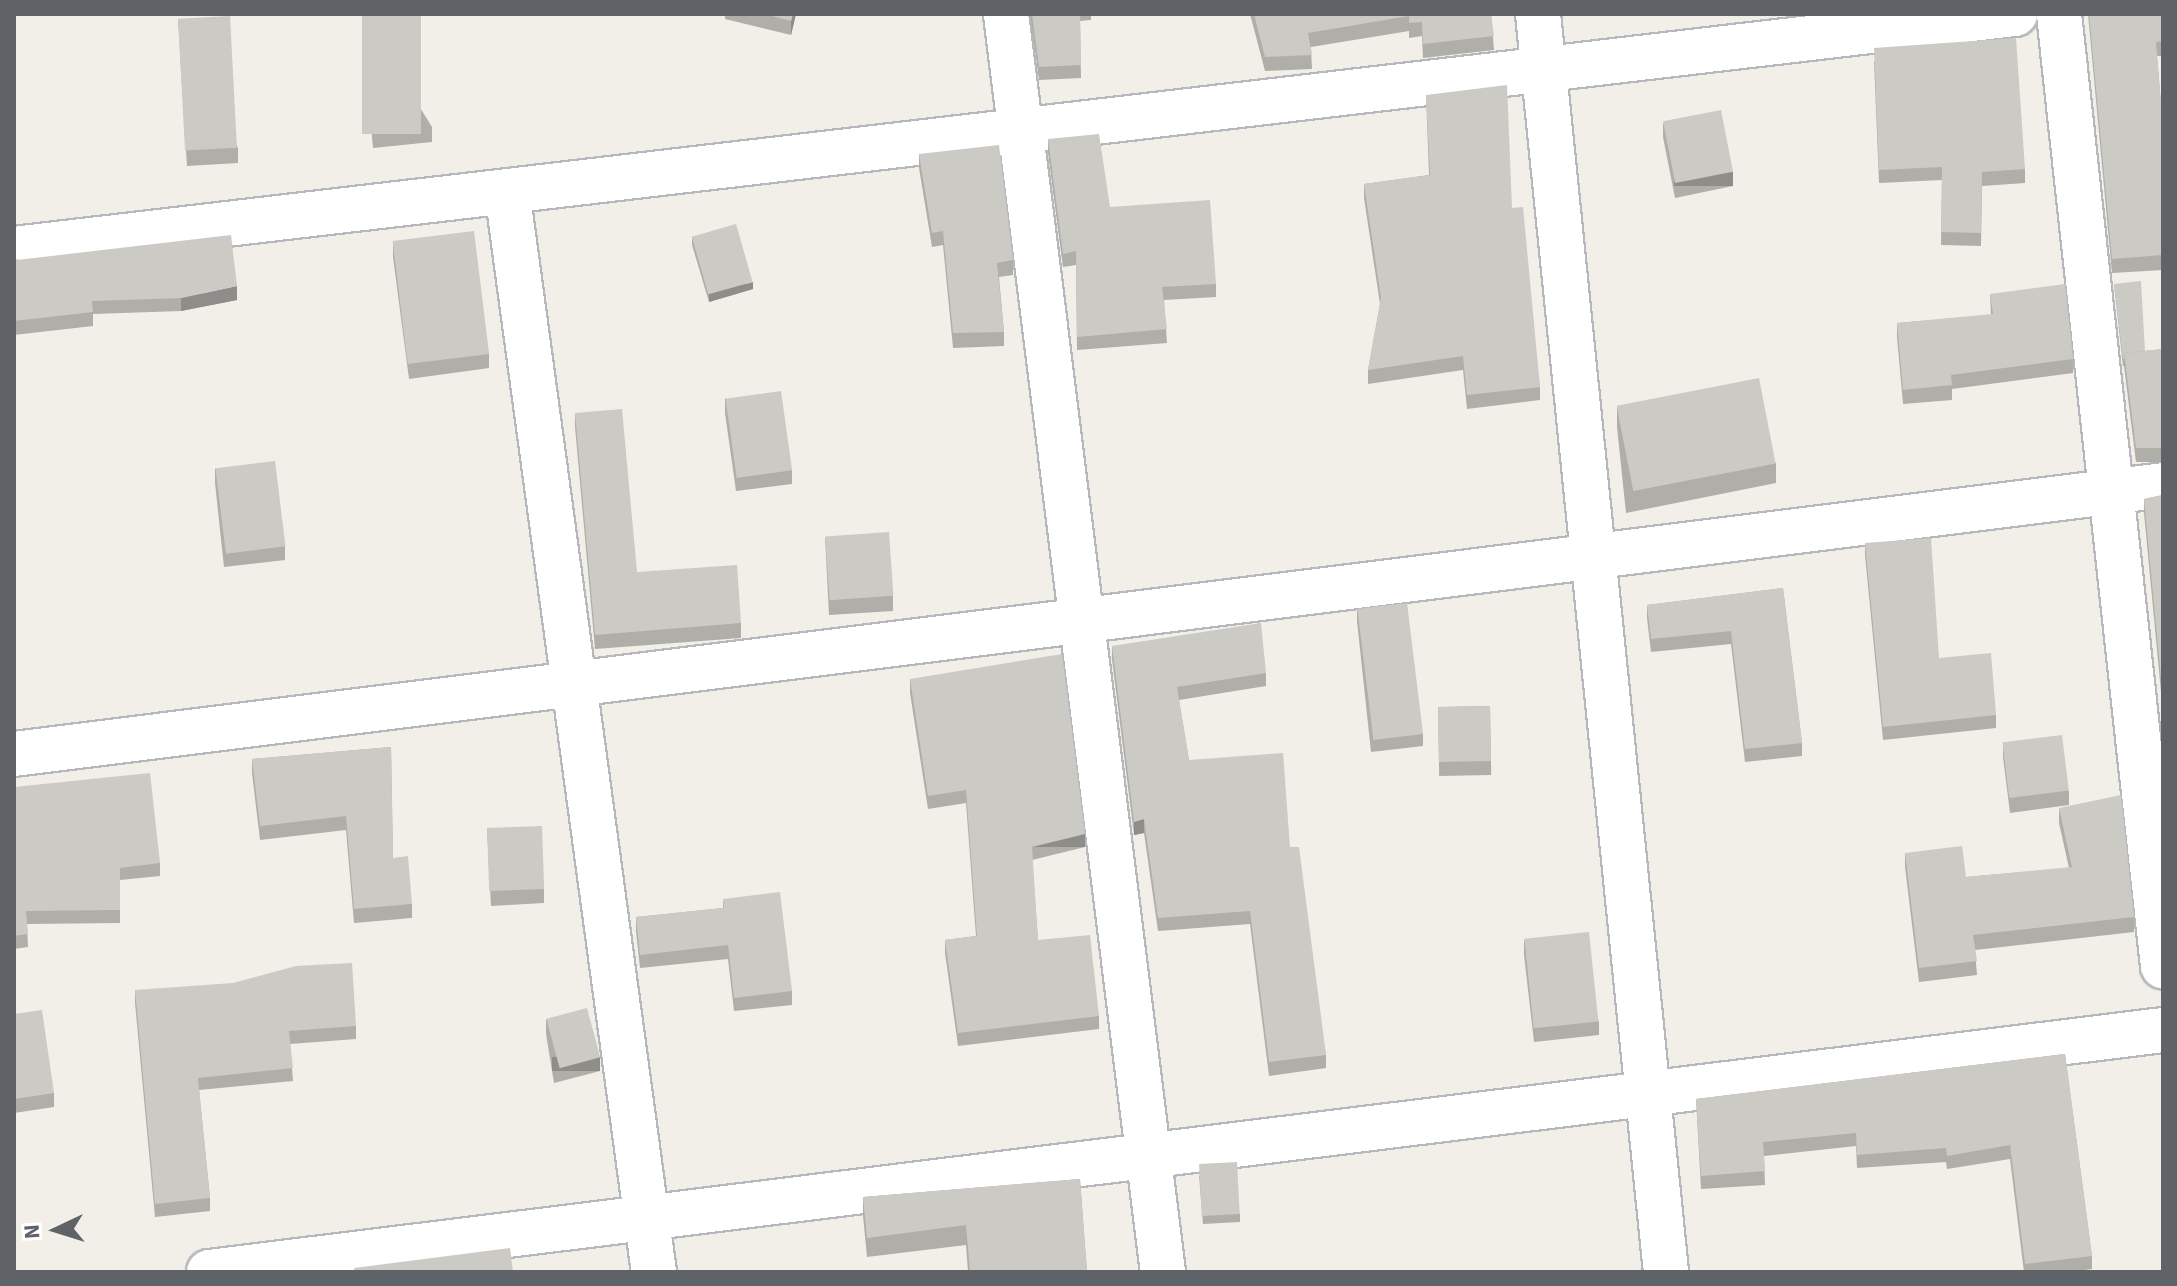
<!DOCTYPE html>
<style>
body{margin:0}
#map{position:relative;width:2177px;height:1286px;overflow:hidden;background:#f1efe8;font-family:"Source Sans 3",sans-serif}
div>[style]{position:absolute}
.roads{filter:drop-shadow(2px 0 #b5b8bc) drop-shadow(-2px 0 #b5b8bc) drop-shadow(0 2px #b5b8bc) drop-shadow(0 -2px #b5b8bc)}
.street>*{height:44px;margin:-22px;padding:0 22px;transform-origin:22px;border-radius:22px;background:#fff}
.wall>*{inset:0;background:#afaea9;transform-origin:0 0}
.shaded-wall>*{inset:0;background:#8f8d8a;transform-origin:0 0}
.building>*{inset:0;background:#cccac5;transform-origin:0 0}
span{translate:-50% -50%;white-space:nowrap;text-align:center;line-height:1.15;-webkit-text-stroke:7px #fff;paint-order:stroke}
.frame{position:absolute;inset:0;border:16px solid #5f6368;pointer-events:none}
.north{position:absolute;left:16px;top:1190px;width:80px;height:80px;-webkit-text-stroke:6px #fff;paint-order:stroke;rotate:266deg;font-size:22px;font-weight:700;line-height:32px;text-align:center;color:#5f6368}
.north::after{content:'';display:block;margin:auto;width:28px;height:36px;background:#5f6368;clip-path:polygon(50% 0,100% 100%,50% 72%,0 100%)}
</style>
<div id="map">
<div class="roads">
<div class="street">
<div style="left:1006px;top:14px;width:1268px;rotate:82.89deg"></div>
<div style="left:1538px;top:14px;width:1264px;rotate:84.19deg"></div>
<div style="left:2059px;top:14px;width:958px;rotate:83.77deg"></div>
<div style="left:507px;top:191px;width:1091px;rotate:82.26deg"></div>
<div style="left:14px;top:249px;width:2015px;rotate:-6.7deg"></div>
<div style="left:14px;top:754px;width:2166px;rotate:-7.13deg"></div>
<div style="left:209px;top:1272px;width:1969px;rotate:-7.06deg"></div>
</div>
</div>
<div class="wall">
<div style="clip-path:polygon(362px 14px,432px 127px,432px 142px,373px 148px,362px 26px)"></div>
<div style="clip-path:polygon(725px 14px,796px 14px,791px 35px,725px 19px)"></div>
<div style="clip-path:polygon(1030px 14px,1091px 14px,1091px 20px,1080px 21px,1081px 78px,1039px 80px)"></div>
<div style="clip-path:polygon(1250px 14px,1491px 14px,1494px 50px,1423px 58px,1422px 36px,1409px 38px,1409px 31px,1311px 47px,1312px 69px,1265px 71px)"></div>
<div style="clip-path:polygon(2088px 14px,2163px 14px,2163px 56px,2157px 56px,2163px 128px,2163px 270px,2112px 273px)"></div>
<div style="clip-path:polygon(178px 19px,238px 148px,238px 163px,187px 166px)"></div>
<div style="clip-path:polygon(1874px 61px,2025px 169px,2025px 183px,1982px 186px,1981px 246px,1941px 245px,1942px 180px,1879px 183px)"></div>
<div style="clip-path:polygon(1426px 95px,1512px 208px,1540px 387px,1540px 400px,1467px 409px,1463px 370px,1368px 384px,1368px 370px,1380px 304px,1364px 198px,1364px 184px,1429px 175px)"></div>
<div style="clip-path:polygon(1663px 123px,1733px 186px,1675px 198px,1663px 137px)"></div>
<div style="clip-path:polygon(1048px 139px,1110px 207px,1216px 284px,1216px 297px,1164px 300px,1167px 343px,1077px 350px,1076px 265px,1063px 267px,1048px 153px)"></div>
<div style="clip-path:polygon(919px 154px,1013px 260px,1013px 275px,999px 277px,1004px 332px,1004px 346px,953px 348px,943px 245px,932px 247px,919px 168px)"></div>
<div style="clip-path:polygon(692px 238px,753px 289px,709px 302px,692px 245px)"></div>
<div style="clip-path:polygon(393px 243px,489px 354px,489px 368px,409px 379px,393px 257px)"></div>
<div style="clip-path:polygon(14px 259px,237px 300px,181px 311px,93px 314px,93px 326px,14px 335px)"></div>
<div style="clip-path:polygon(2114px 284px,2145px 351px,2163px 349px,2163px 462px,2136px 462px,2124px 366px,2123px 366px)"></div>
<div style="clip-path:polygon(1990px 294px,2073px 359px,2073px 373px,1952px 389px,1952px 400px,1903px 404px,1897px 337px,1897px 323px,1991px 315px)"></div>
<div style="clip-path:polygon(725px 398px,792px 470px,792px 484px,736px 491px,725px 413px)"></div>
<div style="clip-path:polygon(1617px 407px,1776px 463px,1776px 483px,1626px 513px,1617px 427px)"></div>
<div style="clip-path:polygon(575px 413px,637px 572px,741px 623px,741px 638px,595px 649px,575px 427px)"></div>
<div style="clip-path:polygon(215px 468px,285px 546px,285px 560px,224px 567px,215px 483px)"></div>
<div style="clip-path:polygon(2163px 495px,2163px 713px,2144px 513px,2144px 499px)"></div>
<div style="clip-path:polygon(825px 537px,893px 596px,893px 611px,829px 615px)"></div>
<div style="clip-path:polygon(1865px 543px,1939px 658px,1996px 715px,1996px 728px,1883px 740px,1865px 555px)"></div>
<div style="clip-path:polygon(1783px 588px,1802px 743px,1802px 756px,1745px 762px,1731px 644px,1651px 652px,1647px 618px,1647px 605px)"></div>
<div style="clip-path:polygon(1357px 609px,1423px 734px,1423px 746px,1371px 752px,1357px 621px)"></div>
<div style="clip-path:polygon(1112px 646px,1266px 673px,1266px 686px,1179px 700px,1189px 760px,1290px 847px,1326px 1055px,1326px 1068px,1269px 1076px,1250px 924px,1158px 931px,1144px 833px,1134px 835px,1112px 659px)"></div>
<div style="clip-path:polygon(910px 679px,1085px 847px,1032px 860px,1038px 940px,1099px 1016px,1099px 1029px,958px 1046px,945px 953px,945px 940px,976px 936px,966px 803px,928px 809px,910px 693px)"></div>
<div style="left:1490px;top:706px;width:69px;height:52px;rotate:89deg"></div>
<div style="clip-path:polygon(2003px 743px,2069px 791px,2069px 805px,2010px 813px,2003px 757px)"></div>
<div style="clip-path:polygon(391px 747px,393px 858px,412px 904px,412px 918px,354px 923px,346px 830px,260px 840px,252px 773px,252px 759px)"></div>
<div style="clip-path:polygon(14px 787px,160px 863px,160px 876px,120px 880px,120px 923px,27px 924px,28px 947px,14px 949px)"></div>
<div style="clip-path:polygon(2059px 808px,2134px 917px,2134px 932px,1975px 950px,1977px 975px,1919px 982px,1905px 867px,1905px 853px,1966px 877px,2069px 868px,2059px 823px)"></div>
<div style="clip-path:polygon(487px 829px,544px 889px,544px 903px,491px 906px)"></div>
<div style="clip-path:polygon(723px 899px,792px 991px,792px 1005px,734px 1011px,728px 959px,640px 968px,636px 931px,636px 917px,723px 908px)"></div>
<div style="clip-path:polygon(1524px 940px,1599px 1021px,1599px 1035px,1534px 1042px,1524px 955px)"></div>
<div style="clip-path:polygon(135px 990px,356px 1026px,356px 1039px,290px 1044px,293px 1081px,199px 1090px,210px 1198px,210px 1211px,155px 1217px,135px 1003px)"></div>
<div style="clip-path:polygon(14px 1014px,54px 1093px,54px 1107px,14px 1113px)"></div>
<div style="clip-path:polygon(546px 1019px,600px 1071px,554px 1083px,546px 1034px)"></div>
<div style="clip-path:polygon(2065px 1054px,2092px 1256px,2092px 1269px,2071px 1272px,2024px 1272px,2010px 1159px,1947px 1169px,1946px 1162px,1857px 1168px,1856px 1146px,1764px 1156px,1765px 1185px,1701px 1189px,1696px 1099px)"></div>
<div style="clip-path:polygon(1199px 1175px,1240px 1214px,1240px 1222px,1203px 1224px)"></div>
<div style="clip-path:polygon(1080px 1179px,1087px 1272px,968px 1272px,966px 1245px,867px 1257px,863px 1216px,863px 1197px)"></div>
</div>
<div class="shaded-wall">
<div style="clip-path:polygon(793px 14px,796px 14px,791px 35px,791px 21px)"></div>
<div style="left:1733px;top:172px;width:14px;height:59px;rotate:90deg"></div>
<div style="clip-path:polygon(753px 282px,753px 289px,709px 302px,709px 294px)"></div>
<div style="clip-path:polygon(237px 286px,237px 300px,181px 311px,181px 298px)"></div>
<div style="clip-path:polygon(1144px 819px,1144px 833px,1134px 835px,1134px 822px)"></div>
<div style="left:1085px;top:834px;width:13px;height:55px;rotate:90deg"></div>
<div style="left:600px;top:1057px;width:14px;height:48px;rotate:90deg"></div>
</div>
<div class="building">
<div style="left:362px;top:14px;width:59px;height:120px"></div>
<div style="clip-path:polygon(764px 14px,793px 14px,791px 21px)"></div>
<div style="clip-path:polygon(1032px 14px,1080px 14px,1081px 65px,1039px 67px)"></div>
<div style="clip-path:polygon(1254px 14px,1491px 14px,1494px 36px,1423px 44px,1422px 22px,1409px 23px,1409px 16px,1308px 33px,1312px 55px,1265px 57px)"></div>
<div style="clip-path:polygon(2089px 14px,2163px 14px,2163px 41px,2156px 42px,2163px 128px,2163px 255px,2112px 259px)"></div>
<div style="left:230px;top:16px;width:132px;height:52px;rotate:87deg"></div>
<div style="clip-path:polygon(2016px 38px,2025px 169px,1982px 172px,1981px 233px,1941px 232px,1942px 167px,1879px 170px,1874px 48px)"></div>
<div style="clip-path:polygon(1507px 85px,1512px 208px,1523px 207px,1540px 387px,1467px 395px,1463px 356px,1368px 370px,1381px 298px,1364px 184px,1430px 175px,1426px 95px)"></div>
<div style="left:1721px;top:110px;width:63px;height:59px;rotate:79deg"></div>
<div style="clip-path:polygon(1099px 134px,1110px 207px,1210px 200px,1216px 284px,1162px 287px,1167px 329px,1077px 337px,1076px 251px,1063px 254px,1048px 139px)"></div>
<div style="clip-path:polygon(999px 145px,1013px 260px,997px 263px,1004px 332px,953px 333px,943px 231px,932px 233px,919px 154px)"></div>
<div style="left:736px;top:224px;width:60px;height:46px;rotate:74deg"></div>
<div style="left:474px;top:231px;width:124px;height:82px;rotate:83deg"></div>
<div style="clip-path:polygon(231px 235px,237px 286px,181px 298px,92px 301px,93px 312px,14px 321px,14px 259px,17px 260px)"></div>
<div style="clip-path:polygon(2141px 281px,2145px 351px,2124px 353px,2124px 359px,2123px 359px,2114px 284px)"></div>
<div style="clip-path:polygon(2065px 284px,2073px 359px,1951px 375px,1952px 385px,1903px 390px,1897px 323px,1993px 314px,1990px 294px)"></div>
<div style="clip-path:polygon(2163px 349px,2163px 448px,2136px 448px,2124px 353px)"></div>
<div style="left:1759px;top:378px;width:87px;height:145px;rotate:79deg"></div>
<div style="left:781px;top:391px;width:80px;height:56px;rotate:82deg"></div>
<div style="clip-path:polygon(622px 409px,637px 572px,737px 565px,741px 623px,595px 635px,575px 413px)"></div>
<div style="left:275px;top:461px;width:86px;height:60px;rotate:83deg"></div>
<div style="clip-path:polygon(2163px 495px,2163px 699px,2144px 499px)"></div>
<div style="left:889px;top:532px;width:64px;height:64px;rotate:86deg"></div>
<div style="clip-path:polygon(1931px 538px,1939px 658px,1991px 653px,1996px 715px,1883px 727px,1865px 543px)"></div>
<div style="clip-path:polygon(1783px 588px,1802px 743px,1745px 749px,1731px 631px,1651px 639px,1647px 605px)"></div>
<div style="left:1407px;top:603px;width:132px;height:50px;rotate:83deg"></div>
<div style="clip-path:polygon(1261px 623px,1266px 673px,1177px 687px,1189px 760px,1283px 753px,1290px 847px,1299px 847px,1326px 1055px,1269px 1062px,1250px 911px,1158px 918px,1144px 819px,1134px 822px,1112px 646px)"></div>
<div style="clip-path:polygon(1062px 654px,1085px 834px,1032px 847px,1038px 940px,1090px 935px,1099px 1016px,958px 1033px,945px 940px,977px 936px,966px 790px,928px 796px,910px 679px)"></div>
<div style="left:1490px;top:706px;width:55px;height:52px;rotate:89deg"></div>
<div style="left:2062px;top:735px;width:56px;height:60px;rotate:83deg"></div>
<div style="clip-path:polygon(391px 747px,393px 858px,408px 856px,412px 904px,354px 909px,346px 816px,260px 826px,252px 759px)"></div>
<div style="clip-path:polygon(150px 773px,160px 863px,120px 868px,120px 910px,26px 911px,28px 934px,14px 936px,14px 787px)"></div>
<div style="clip-path:polygon(2121px 795px,2134px 917px,1973px 935px,1977px 961px,1919px 968px,1905px 853px,1962px 846px,1966px 877px,2072px 867px,2059px 808px)"></div>
<div style="left:542px;top:826px;width:63px;height:55px;rotate:88deg"></div>
<div style="clip-path:polygon(780px 892px,792px 991px,734px 998px,728px 945px,640px 955px,636px 917px,724px 908px,723px 899px)"></div>
<div style="left:1589px;top:932px;width:90px;height:65px;rotate:84deg"></div>
<div style="clip-path:polygon(352px 963px,356px 1026px,289px 1031px,293px 1068px,198px 1078px,210px 1198px,155px 1204px,135px 990px,233px 983px,296px 966px)"></div>
<div style="left:587px;top:1008px;width:51px;height:42px;rotate:75deg"></div>
<div style="clip-path:polygon(42px 1010px,54px 1093px,14px 1099px,14px 1014px)"></div>
<div style="clip-path:polygon(2065px 1054px,2092px 1256px,2025px 1264px,2010px 1145px,1947px 1156px,1946px 1148px,1857px 1155px,1856px 1133px,1763px 1142px,1765px 1171px,1701px 1176px,1696px 1099px)"></div>
<div style="left:1237px;top:1162px;width:52px;height:38px;rotate:87deg"></div>
<div style="clip-path:polygon(1080px 1179px,1087px 1272px,970px 1272px,966px 1225px,867px 1238px,863px 1197px)"></div>
<div style="clip-path:polygon(510px 1248px,513px 1272px,355px 1272px,354px 1268px)"></div>
</div>
<div class="frame"></div>
<div class="north">N</div>
</div>
